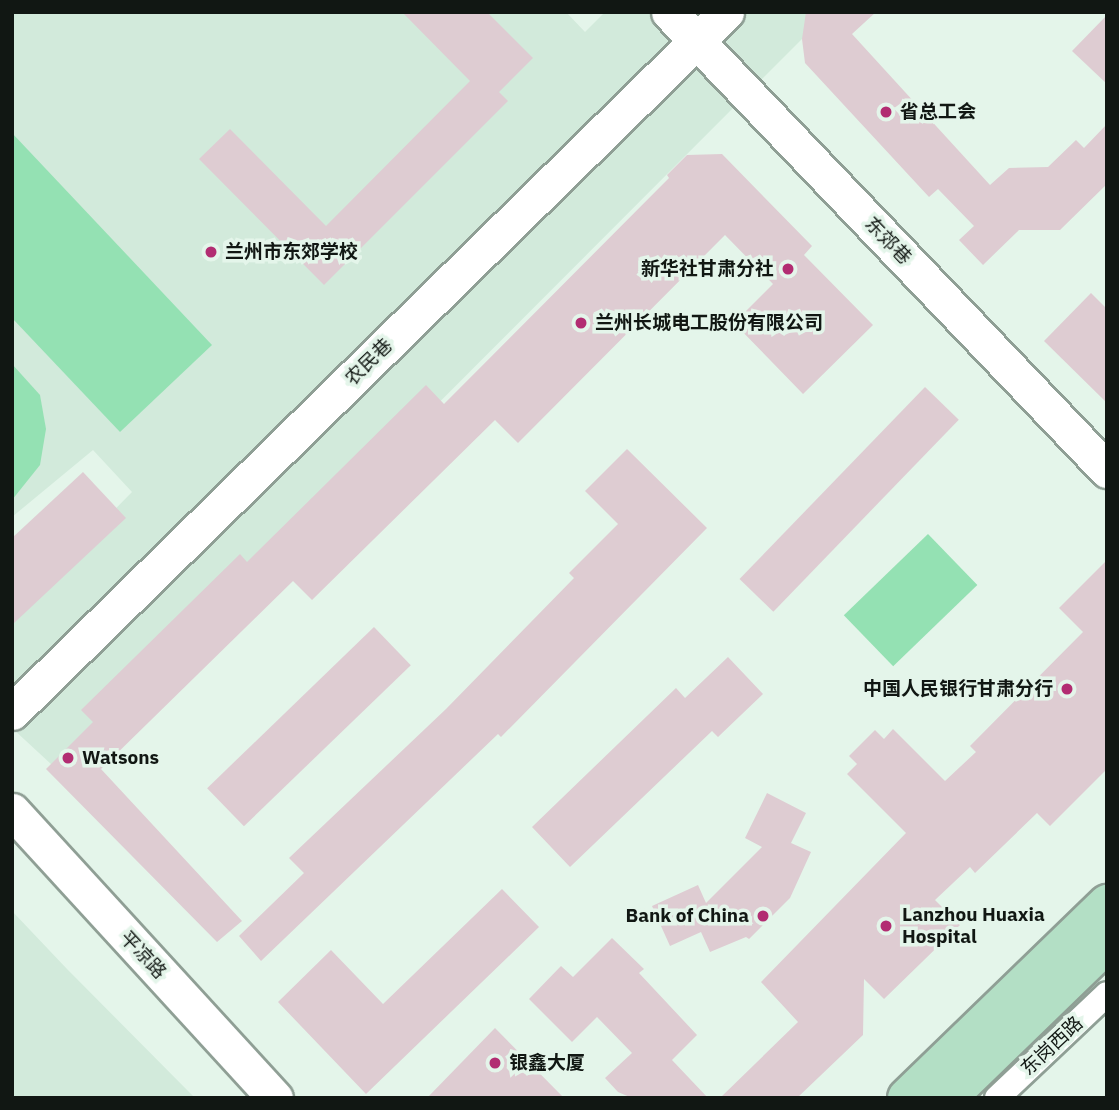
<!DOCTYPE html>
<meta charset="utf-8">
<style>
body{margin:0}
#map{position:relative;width:1119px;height:1110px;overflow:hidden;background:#e4f5ea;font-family:"IBM Plex Sans","Noto Sans SC",sans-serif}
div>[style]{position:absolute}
.built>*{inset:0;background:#d2eadb}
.green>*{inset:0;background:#94e1b3;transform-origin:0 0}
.building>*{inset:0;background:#deccd2;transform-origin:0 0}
.roads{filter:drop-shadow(2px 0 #8f9f95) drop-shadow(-2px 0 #8f9f95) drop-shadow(0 2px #8f9f95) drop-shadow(0 -2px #8f9f95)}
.street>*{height:24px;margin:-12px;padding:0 12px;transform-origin:12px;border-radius:12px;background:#fff}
.secondary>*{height:35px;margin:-17.5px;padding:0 17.5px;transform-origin:17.5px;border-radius:17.5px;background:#fff}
.primary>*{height:38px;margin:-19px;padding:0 19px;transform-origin:19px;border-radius:19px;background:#b3dfc5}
.dots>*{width:19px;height:19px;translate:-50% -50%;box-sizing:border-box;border:4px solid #e4f5ea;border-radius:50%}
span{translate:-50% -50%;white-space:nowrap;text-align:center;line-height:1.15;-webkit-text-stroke:7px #e4f5ea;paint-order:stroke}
.poi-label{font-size:19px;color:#111713;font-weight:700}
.left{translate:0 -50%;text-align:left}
.right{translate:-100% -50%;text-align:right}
.street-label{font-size:19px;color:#111713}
.frame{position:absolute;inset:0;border:14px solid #111713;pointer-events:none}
</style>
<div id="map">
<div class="built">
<div style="clip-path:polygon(12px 12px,566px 12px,585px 32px,605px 12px,829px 12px,65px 777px,12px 728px,12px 614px,132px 492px,93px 450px,12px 517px)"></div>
<div style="clip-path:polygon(12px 911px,67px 969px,195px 1098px,12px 1098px)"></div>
</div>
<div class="green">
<div style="clip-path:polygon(12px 133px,212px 345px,120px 432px,12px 318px)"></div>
<div style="clip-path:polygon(12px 364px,40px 395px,46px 429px,40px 465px,12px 500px)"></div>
<div style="left:928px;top:534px;width:71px;height:117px;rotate:46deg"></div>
</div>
<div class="building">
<div style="clip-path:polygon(402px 12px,487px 12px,533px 58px,499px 92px,508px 101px,324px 285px,199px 159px,230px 129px,326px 226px,470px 81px)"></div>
<div style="clip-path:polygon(806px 12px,876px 12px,852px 34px,990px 185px,1009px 168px,1048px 167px,1076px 140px,1084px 148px,1107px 124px,1107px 184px,1060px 230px,1019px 230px,983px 265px,959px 240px,974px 226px,938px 189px,929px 197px,805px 63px,802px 39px)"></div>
<div style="clip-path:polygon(1107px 15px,1107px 84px,1072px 51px)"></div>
<div style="clip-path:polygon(722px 154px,812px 246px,804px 255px,873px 325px,803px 394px,734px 323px,773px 284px,725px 235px,518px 443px,495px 420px,312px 600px,293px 581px,101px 769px,242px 921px,217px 942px,46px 769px,93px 722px,81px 710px,240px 554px,247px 562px,426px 385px,444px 404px,669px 178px,667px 175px,687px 155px)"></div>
<div style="clip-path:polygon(1091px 293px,1107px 309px,1107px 403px,1044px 341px)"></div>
<div style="left:925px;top:387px;width:47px;height:267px;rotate:44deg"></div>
<div style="clip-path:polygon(627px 449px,707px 528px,501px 737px,498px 734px,261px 961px,239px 936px,304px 873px,289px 858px,446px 709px,574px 578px,569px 573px,618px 524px,585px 491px)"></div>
<div style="clip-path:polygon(83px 472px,126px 518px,12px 625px,12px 538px)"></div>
<div style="clip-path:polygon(1107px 560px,1107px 769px,1050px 826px,1037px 813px,975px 873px,970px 867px,935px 900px,960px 925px,884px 999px,864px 979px,863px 1035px,797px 1098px,720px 1098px,798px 1022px,761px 982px,906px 833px,847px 774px,857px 764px,849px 756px,875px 730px,884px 739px,893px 729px,945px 781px,976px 752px,970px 746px,1083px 632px,1059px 608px)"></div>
<div style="left:374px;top:627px;width:53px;height:232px;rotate:46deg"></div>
<div style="clip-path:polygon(728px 657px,763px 694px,718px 737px,712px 731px,570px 867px,532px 827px,676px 688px,685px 698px)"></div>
<div style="clip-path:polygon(767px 793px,806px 813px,791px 843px,811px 852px,790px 898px,749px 939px,746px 937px,710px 952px,701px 932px,670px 946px,652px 906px,698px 885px,706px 903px,762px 847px,745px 838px)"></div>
<div style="clip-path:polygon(502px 889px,539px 927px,366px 1094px,278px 1002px,331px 950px,383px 1004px)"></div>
<div style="clip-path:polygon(612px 938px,644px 969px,639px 973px,697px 1035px,672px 1060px,708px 1098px,632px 1098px,618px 1092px,605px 1078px,632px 1053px,597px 1017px,572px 1042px,529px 999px,561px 966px,573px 977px)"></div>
<div style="clip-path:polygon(495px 1028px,564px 1098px,427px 1098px)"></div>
</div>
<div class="roads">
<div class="street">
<div style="left:997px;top:1098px;width:151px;rotate:-43.4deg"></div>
</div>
<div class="secondary">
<div style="left:669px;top:12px;width:634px;rotate:46.28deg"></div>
<div style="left:12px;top:712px;width:1000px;rotate:-44.43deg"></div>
<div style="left:12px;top:811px;width:389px;rotate:47.5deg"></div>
</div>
<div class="primary">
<div style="left:907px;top:1098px;width:279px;rotate:-44.1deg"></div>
<div style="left:947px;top:1098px;width:223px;rotate:-44.1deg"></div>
</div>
</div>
<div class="dots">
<div style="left:886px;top:112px;background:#b22d72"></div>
<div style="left:211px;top:252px;background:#b22d72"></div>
<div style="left:788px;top:269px;background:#b22d72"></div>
<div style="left:581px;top:323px;background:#b22d72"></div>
<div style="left:1067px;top:689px;background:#b22d72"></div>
<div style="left:68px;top:758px;background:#b22d72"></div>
<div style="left:763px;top:916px;background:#b22d72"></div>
<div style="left:886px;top:926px;background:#b22d72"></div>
<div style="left:495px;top:1063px;background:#b22d72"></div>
</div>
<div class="poi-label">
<span class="left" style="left:900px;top:112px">省总工会</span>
<span class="left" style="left:225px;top:252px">兰州市东郊学校</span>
<span class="right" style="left:774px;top:269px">新华社甘肃分社</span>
<span class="left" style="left:595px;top:323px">兰州长城电工股份有限公司</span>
<span class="right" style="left:1053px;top:689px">中国人民银行甘肃分行</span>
<span class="left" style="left:82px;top:758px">Watsons</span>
<span class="left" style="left:902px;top:926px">Lanzhou Huaxia<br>Hospital</span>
<span class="right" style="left:749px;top:916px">Bank of China</span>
<span class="left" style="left:509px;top:1063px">银鑫大厦</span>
</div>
<div class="street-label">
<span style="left:888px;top:241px;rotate:46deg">东郊巷</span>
<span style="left:369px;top:362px;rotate:-44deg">农民巷</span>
<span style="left:143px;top:955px;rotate:47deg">平凉路</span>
<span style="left:1052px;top:1046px;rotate:-43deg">东岗西路</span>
</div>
<div class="frame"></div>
</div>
